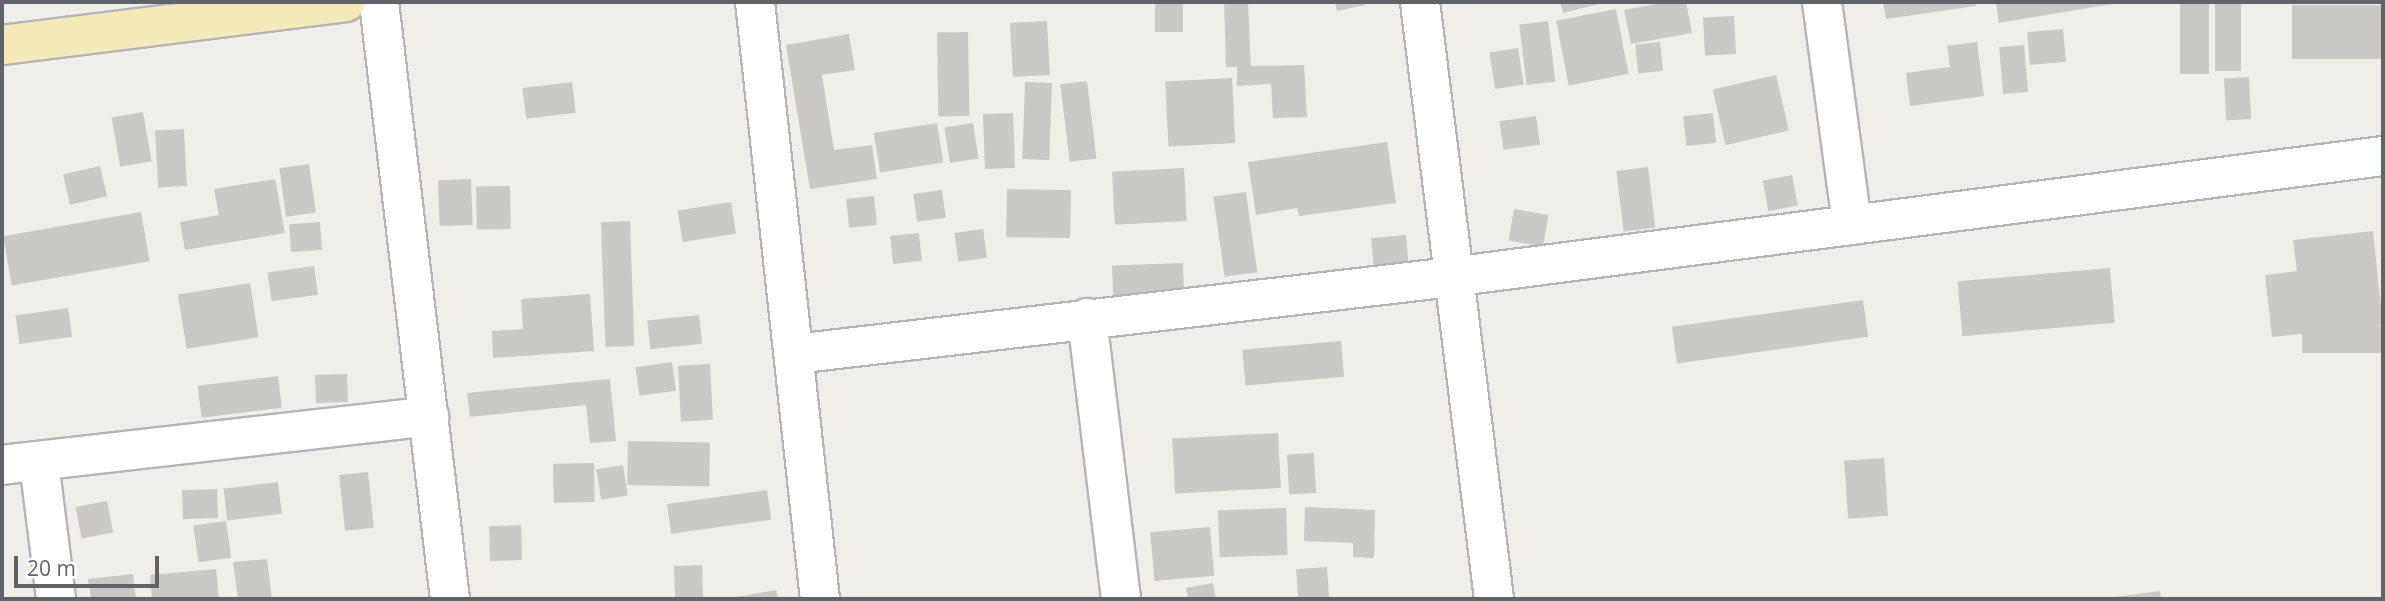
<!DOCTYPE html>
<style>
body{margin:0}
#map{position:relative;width:2385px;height:601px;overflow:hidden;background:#f0eee9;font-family:"Open Sans",sans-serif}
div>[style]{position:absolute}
.building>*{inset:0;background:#cbc9c5;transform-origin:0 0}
.roads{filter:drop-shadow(2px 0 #b3b5b9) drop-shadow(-2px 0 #b3b5b9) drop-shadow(0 2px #b3b5b9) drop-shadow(0 -2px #b3b5b9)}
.street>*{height:38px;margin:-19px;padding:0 19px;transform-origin:19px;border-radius:19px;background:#fff}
.primary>*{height:38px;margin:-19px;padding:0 19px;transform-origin:19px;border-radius:19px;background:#f5e9b8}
span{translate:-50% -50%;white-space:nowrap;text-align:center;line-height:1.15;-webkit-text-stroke:5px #fff;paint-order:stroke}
.frame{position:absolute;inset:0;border:4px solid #606367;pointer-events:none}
.scale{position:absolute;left:14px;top:556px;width:145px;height:32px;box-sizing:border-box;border:4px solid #606367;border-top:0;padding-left:9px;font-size:21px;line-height:24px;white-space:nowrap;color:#606367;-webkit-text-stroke:5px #fff;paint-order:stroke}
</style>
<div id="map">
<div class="building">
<div style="left:1155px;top:2px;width:28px;height:30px"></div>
<div style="clip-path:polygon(1224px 2px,1248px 2px,1251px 66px,1304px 65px,1307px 117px,1273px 118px,1271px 84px,1237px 86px,1237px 67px,1226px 67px)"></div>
<div style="clip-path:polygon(1335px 2px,1365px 2px,1365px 5px,1337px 11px)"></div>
<div style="clip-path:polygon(1560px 2px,1603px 2px,1603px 3px,1563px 13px)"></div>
<div style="clip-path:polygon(1666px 2px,1686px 2px,1692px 33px,1631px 44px,1624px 10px)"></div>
<div style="clip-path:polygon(1883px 2px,1976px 2px,1976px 6px,1886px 19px)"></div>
<div style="clip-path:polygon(1996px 2px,2118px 2px,2118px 3px,1999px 23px)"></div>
<div style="left:2180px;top:2px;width:29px;height:72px"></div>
<div style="left:2215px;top:2px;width:26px;height:69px"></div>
<div style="left:2383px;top:5px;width:54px;height:91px;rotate:90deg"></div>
<div style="left:1616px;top:9px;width:66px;height:61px;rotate:79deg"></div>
<div style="left:1734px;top:16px;width:38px;height:31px;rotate:87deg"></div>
<div style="left:1047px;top:21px;width:54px;height:37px;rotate:87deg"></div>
<div style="left:1548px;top:21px;width:61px;height:29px;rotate:83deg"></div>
<div style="left:2063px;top:29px;width:33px;height:36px;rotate:85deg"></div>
<div style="left:968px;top:32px;width:84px;height:31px;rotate:89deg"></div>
<div style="clip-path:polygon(849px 34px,855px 70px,822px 75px,834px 150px,872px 145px,877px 179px,810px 189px,786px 45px)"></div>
<div style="left:1660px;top:42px;width:29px;height:25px;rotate:84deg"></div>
<div style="clip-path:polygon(1977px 42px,1984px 96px,1910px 106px,1906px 73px,1950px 67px,1947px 46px)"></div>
<div style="left:2024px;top:45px;width:47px;height:25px;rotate:85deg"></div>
<div style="left:1518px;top:48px;width:37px;height:29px;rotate:81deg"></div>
<div style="left:1776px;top:75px;width:57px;height:65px;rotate:77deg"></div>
<div style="left:2249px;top:77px;width:42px;height:25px;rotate:87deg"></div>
<div style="left:1232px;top:78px;width:65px;height:67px;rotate:87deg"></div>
<div style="left:1087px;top:81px;width:78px;height:27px;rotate:83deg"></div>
<div style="left:572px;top:82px;width:31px;height:50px;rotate:83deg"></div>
<div style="left:1025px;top:82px;width:27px;height:77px;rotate:2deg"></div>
<div style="left:143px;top:112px;width:50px;height:32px;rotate:80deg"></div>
<div style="left:1013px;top:113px;width:55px;height:30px;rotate:88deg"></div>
<div style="left:1713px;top:113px;width:30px;height:30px;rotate:84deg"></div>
<div style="left:1536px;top:116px;width:29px;height:37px;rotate:82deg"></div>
<div style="left:937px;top:123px;width:40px;height:64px;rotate:81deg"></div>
<div style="left:973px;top:123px;width:36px;height:29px;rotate:81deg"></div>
<div style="left:184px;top:129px;width:57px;height:29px;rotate:87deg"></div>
<div style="clip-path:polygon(1387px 142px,1396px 203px,1299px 216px,1297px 208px,1256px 215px,1248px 162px)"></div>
<div style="left:309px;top:164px;width:49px;height:30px;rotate:82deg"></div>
<div style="left:100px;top:166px;width:31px;height:38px;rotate:77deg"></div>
<div style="left:1648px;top:167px;width:61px;height:32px;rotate:83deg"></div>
<div style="left:1184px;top:168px;width:53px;height:72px;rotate:87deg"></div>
<div style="left:1792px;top:175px;width:31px;height:30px;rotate:79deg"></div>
<div style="clip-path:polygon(275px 179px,285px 233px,185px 250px,180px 222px,219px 215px,214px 189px)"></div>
<div style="left:471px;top:179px;width:46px;height:33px;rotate:88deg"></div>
<div style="left:510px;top:186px;width:43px;height:34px;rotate:89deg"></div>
<div style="left:1007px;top:189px;width:64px;height:48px;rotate:1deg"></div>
<div style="left:942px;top:190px;width:28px;height:29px;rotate:82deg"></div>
<div style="left:1246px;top:192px;width:81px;height:33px;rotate:82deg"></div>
<div style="left:874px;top:196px;width:29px;height:28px;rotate:84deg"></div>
<div style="left:731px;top:202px;width:32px;height:54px;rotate:81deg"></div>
<div style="left:1514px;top:209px;width:35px;height:32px;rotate:10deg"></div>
<div style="left:141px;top:212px;width:50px;height:140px;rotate:80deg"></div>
<div style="left:630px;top:221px;width:125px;height:29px;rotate:88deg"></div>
<div style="left:320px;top:222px;width:28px;height:31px;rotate:86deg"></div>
<div style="left:983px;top:229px;width:29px;height:29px;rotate:82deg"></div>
<div style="clip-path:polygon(2373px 231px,2383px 325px,2272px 337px,2265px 275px,2297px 271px,2293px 240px)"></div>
<div style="left:919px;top:233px;width:28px;height:29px;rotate:84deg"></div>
<div style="left:1406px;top:235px;width:33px;height:35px;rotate:85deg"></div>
<div style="left:1183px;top:263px;width:35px;height:71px;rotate:88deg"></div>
<div style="left:314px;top:266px;width:29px;height:47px;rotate:82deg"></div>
<div style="left:2110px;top:268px;width:55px;height:153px;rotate:85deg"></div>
<div style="left:250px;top:283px;width:55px;height:73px;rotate:81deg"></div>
<div style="clip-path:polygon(590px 294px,594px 351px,493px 358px,492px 331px,523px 329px,521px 299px)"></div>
<div style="left:1863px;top:300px;width:37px;height:193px;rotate:82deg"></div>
<div style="left:68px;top:308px;width:29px;height:53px;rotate:82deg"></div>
<div style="left:699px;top:315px;width:29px;height:52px;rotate:84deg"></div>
<div style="left:2383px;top:326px;width:27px;height:81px;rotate:90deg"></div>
<div style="left:1341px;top:341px;width:36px;height:99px;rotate:85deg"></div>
<div style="left:672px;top:362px;width:29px;height:37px;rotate:82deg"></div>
<div style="left:710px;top:364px;width:56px;height:32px;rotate:87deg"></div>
<div style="left:347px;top:374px;width:28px;height:32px;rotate:88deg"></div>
<div style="left:278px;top:376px;width:32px;height:81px;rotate:83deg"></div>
<div style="clip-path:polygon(610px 379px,616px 441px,590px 443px,586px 405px,470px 417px,467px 393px)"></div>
<div style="left:1278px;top:433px;width:55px;height:106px;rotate:87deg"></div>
<div style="left:628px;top:441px;width:82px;height:44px;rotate:1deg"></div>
<div style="left:1314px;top:453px;width:40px;height:27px;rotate:87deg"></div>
<div style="left:1884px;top:458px;width:58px;height:40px;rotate:86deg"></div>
<div style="left:594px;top:463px;width:39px;height:41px;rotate:89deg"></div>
<div style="left:623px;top:465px;width:31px;height:27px;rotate:81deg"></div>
<div style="left:368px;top:472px;width:56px;height:29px;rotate:84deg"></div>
<div style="left:278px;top:482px;width:32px;height:55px;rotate:83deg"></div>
<div style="left:217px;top:489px;width:29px;height:35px;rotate:88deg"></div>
<div style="left:767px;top:490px;width:30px;height:101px;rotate:82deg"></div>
<div style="left:107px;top:501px;width:32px;height:32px;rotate:79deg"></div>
<div style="clip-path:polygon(1305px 507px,1375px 510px,1374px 558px,1353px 557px,1353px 543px,1304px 541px)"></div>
<div style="left:1286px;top:508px;width:47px;height:68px;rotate:88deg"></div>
<div style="left:226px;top:521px;width:37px;height:33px;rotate:82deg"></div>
<div style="left:521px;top:525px;width:35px;height:32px;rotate:88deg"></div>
<div style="left:1210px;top:527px;width:49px;height:60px;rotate:85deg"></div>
<div style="clip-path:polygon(267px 559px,272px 599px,238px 599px,233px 562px)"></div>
<div style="left:702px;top:565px;width:34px;height:28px;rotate:88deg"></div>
<div style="left:1327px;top:567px;width:32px;height:31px;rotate:86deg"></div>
<div style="clip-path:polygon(216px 569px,219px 599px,152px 599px,150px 575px)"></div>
<div style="clip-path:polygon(133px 574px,136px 599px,91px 599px,88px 579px)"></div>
<div style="clip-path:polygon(1213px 583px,1216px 599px,1188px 599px,1186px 588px)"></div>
<div style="clip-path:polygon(776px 590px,778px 599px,730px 599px,730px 598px)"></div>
<div style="clip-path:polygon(2160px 591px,2161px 599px,2107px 599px,2107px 598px)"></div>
</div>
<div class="roads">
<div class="street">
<div style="left:379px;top:2px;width:601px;rotate:83.22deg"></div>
<div style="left:755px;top:2px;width:601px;rotate:83.79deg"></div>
<div style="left:1420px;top:2px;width:602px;rotate:82.93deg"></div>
<div style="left:1822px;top:2px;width:225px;rotate:82.3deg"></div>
<div style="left:1087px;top:318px;width:283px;rotate:83.1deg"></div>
<div style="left:795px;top:354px;width:661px;rotate:-6.69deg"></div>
<div style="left:1451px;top:277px;width:940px;rotate:-7.4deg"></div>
<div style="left:39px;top:462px;width:138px;rotate:82.9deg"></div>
<div style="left:2px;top:465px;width:430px;rotate:-6.5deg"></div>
</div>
<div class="primary">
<div style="left:2px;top:45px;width:346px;rotate:-7.1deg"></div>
</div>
</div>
<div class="frame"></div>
<div class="scale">20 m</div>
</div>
